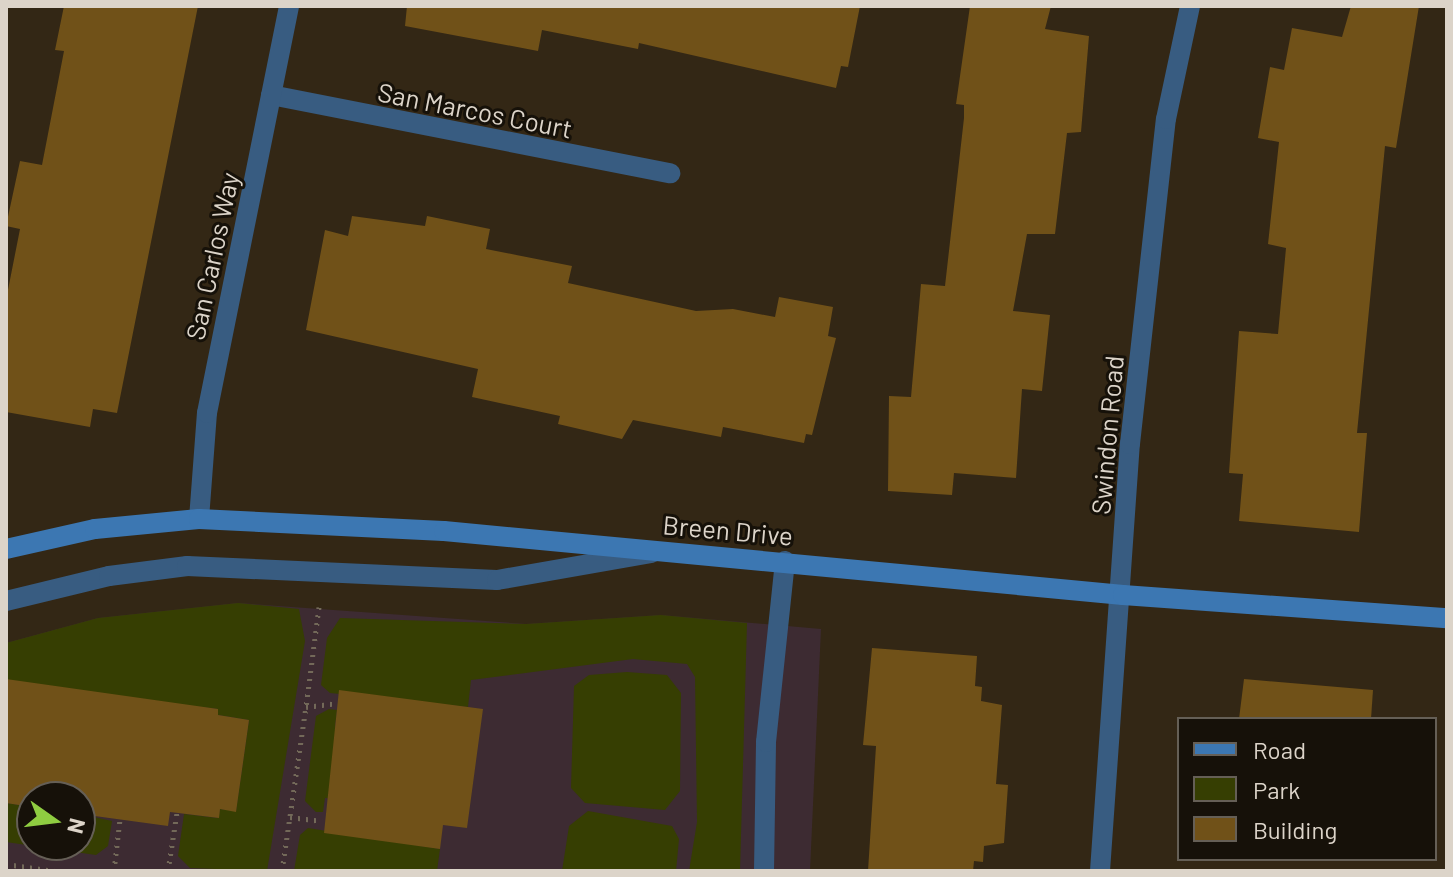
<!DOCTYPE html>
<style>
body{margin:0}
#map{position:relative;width:1453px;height:877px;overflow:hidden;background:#332715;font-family:Barlow,sans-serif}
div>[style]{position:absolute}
.education>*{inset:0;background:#3d2b32}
.green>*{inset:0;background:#363e02}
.building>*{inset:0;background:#705118}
.path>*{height:5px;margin-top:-2.5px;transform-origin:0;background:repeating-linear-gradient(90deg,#736959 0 2px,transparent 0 8px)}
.lane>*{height:20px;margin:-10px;padding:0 10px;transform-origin:10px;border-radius:10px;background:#385c81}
.street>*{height:20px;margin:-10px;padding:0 10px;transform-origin:10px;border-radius:10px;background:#385c81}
.secondary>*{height:20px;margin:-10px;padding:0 10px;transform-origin:10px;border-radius:10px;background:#3c77b2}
span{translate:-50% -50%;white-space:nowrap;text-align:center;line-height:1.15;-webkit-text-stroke:6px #161109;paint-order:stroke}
.street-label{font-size:26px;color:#dcd4c9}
.frame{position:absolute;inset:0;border:8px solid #dcd4c9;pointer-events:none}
.legend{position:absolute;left:1177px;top:717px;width:260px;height:144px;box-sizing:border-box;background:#161109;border:2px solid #655f56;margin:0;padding:10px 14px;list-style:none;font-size:24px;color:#dcd4c9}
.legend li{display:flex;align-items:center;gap:16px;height:40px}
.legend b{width:40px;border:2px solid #655f56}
.north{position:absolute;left:16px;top:781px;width:80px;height:80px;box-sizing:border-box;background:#161109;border:2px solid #655f56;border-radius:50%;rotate:104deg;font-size:22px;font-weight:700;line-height:32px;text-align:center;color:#dcd4c9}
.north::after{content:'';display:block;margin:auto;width:28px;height:36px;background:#8fcd41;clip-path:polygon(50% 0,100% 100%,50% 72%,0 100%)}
</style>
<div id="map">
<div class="education">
<div style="clip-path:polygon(evenodd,238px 603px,526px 624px,661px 615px,821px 629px,810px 871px,6px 871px,6px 643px,98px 618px,238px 603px,32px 797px,80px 797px,80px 845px,32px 845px,32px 797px)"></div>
</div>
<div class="green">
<div style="clip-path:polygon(238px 603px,299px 609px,305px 641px,267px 871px,190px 868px,178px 856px,184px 814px,218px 818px,220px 809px,236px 811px,249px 720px,218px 715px,218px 709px,6px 684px,6px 643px,98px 618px)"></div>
<div style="clip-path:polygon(661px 615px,747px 623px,740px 871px,689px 871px,697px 822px,695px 677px,687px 664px,633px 659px,471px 680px,468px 707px,330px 693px,321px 685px,327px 638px,340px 618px,526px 624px)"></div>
<div style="clip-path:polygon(627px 672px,667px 675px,681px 693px,680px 791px,665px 810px,585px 803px,571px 788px,574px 686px,589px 675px)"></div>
<div style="clip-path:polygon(329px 709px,337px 710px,335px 727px,346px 729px,337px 799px,325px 798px,323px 812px,316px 812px,305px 801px,316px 716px)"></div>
<div style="clip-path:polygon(6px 803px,32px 807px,32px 845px,80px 845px,80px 814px,112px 821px,108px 846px,96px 855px,6px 842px)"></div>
<div style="clip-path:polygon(588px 811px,672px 826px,679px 839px,676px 871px,562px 871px,569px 826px)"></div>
<div style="clip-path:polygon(308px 828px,440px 849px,437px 871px,294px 871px,300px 835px)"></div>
</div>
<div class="building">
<div style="clip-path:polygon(64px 6px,198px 6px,117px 413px,93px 409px,90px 427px,6px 412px,6px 300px,20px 229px,6px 226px,20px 161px,42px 165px,64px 51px,55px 50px)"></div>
<div style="clip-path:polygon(407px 6px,860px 6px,848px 67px,841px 66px,836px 88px,639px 43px,638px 49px,542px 30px,538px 51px,405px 26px)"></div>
<div style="clip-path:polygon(970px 6px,1051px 6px,1045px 29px,1089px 36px,1081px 132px,1067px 133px,1055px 234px,1027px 234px,1013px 311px,1050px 315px,1042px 391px,1022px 389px,1016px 478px,954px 473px,952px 495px,888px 491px,889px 396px,911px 397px,921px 284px,945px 286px,964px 118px,964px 105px,956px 104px)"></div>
<div style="clip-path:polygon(1351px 6px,1419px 6px,1396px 148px,1385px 146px,1357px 433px,1367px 433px,1359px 532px,1239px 521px,1243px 474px,1229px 473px,1239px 331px,1278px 334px,1286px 248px,1268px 244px,1279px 142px,1258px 138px,1270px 67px,1284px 70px,1292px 28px,1342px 37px)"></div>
<div style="clip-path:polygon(352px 216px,425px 226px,427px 216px,490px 229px,486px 249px,572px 266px,568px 283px,696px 311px,733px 309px,775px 317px,779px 297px,833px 307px,828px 336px,836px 338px,812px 435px,806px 434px,804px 443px,723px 427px,721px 437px,633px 420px,622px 439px,558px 424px,560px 416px,472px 397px,478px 369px,306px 330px,325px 230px,348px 236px)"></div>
<div style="clip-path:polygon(872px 648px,977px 656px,975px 686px,982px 687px,981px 701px,1002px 705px,996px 784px,1008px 785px,1004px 843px,984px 846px,983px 862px,974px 861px,973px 871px,868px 871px,876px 746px,863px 745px)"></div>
<div style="clip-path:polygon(6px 679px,218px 709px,218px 715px,249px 720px,236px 812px,220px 809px,219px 818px,170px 812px,168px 826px,80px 814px,80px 797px,32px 797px,32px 807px,6px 803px)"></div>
<div style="clip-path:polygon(1244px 679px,1373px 690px,1371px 719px,1239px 719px)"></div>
<div style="clip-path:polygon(339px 690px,483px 709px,467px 828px,443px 825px,440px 849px,324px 833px)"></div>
</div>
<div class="path">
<div style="left:319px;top:607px;width:101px;rotate:97.4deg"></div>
<div style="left:306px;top:707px;width:32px;rotate:-7deg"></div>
<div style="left:290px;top:817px;width:32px;rotate:7deg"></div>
<div style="left:6px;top:864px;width:49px;rotate:8.1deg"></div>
<div style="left:114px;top:871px;width:52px;rotate:-83.4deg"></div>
<div style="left:168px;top:871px;width:59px;rotate:-81.2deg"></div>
<div style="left:282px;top:871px;width:166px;rotate:-81.7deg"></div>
</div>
<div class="lane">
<div style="left:6px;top:601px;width:106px;rotate:-13.6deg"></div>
<div style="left:109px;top:576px;width:79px;rotate:-7.3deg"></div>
<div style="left:187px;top:566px;width:310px;rotate:2.6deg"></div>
<div style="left:497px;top:580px;width:157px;rotate:-9.9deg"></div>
<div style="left:764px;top:871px;width:129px;rotate:-89.1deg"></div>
<div style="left:766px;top:742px;width:182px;rotate:-84deg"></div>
</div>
<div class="street">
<div style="left:271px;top:95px;width:407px;rotate:11.1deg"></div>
<div style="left:199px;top:519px;width:106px;rotate:-85.7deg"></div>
<div style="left:207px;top:413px;width:415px;rotate:-78.6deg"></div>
<div style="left:1100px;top:871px;width:428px;rotate:-86deg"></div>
<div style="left:1130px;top:444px;width:327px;rotate:-83.7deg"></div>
<div style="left:1166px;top:119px;width:116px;rotate:-78deg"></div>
</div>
<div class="secondary">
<div style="left:6px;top:549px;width:91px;rotate:-12.7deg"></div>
<div style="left:95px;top:529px;width:104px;rotate:-5.5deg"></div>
<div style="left:199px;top:519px;width:245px;rotate:2.8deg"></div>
<div style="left:444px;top:531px;width:682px;rotate:5.38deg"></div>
<div style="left:1123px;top:595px;width:325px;rotate:4.1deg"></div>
</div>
<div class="street-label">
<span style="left:475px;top:110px;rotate:11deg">San Marcos Court</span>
<span style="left:212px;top:256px;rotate:-78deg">San Carlos Way</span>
<span style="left:1107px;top:435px;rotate:-85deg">Swindon Road</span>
<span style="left:728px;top:530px;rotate:5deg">Breen Drive</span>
</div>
<div class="frame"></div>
<ul class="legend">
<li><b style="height:10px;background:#3c77b2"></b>Road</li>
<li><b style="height:22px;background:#363e02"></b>Park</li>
<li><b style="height:22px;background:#705118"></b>Building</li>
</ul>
<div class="north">N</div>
</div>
